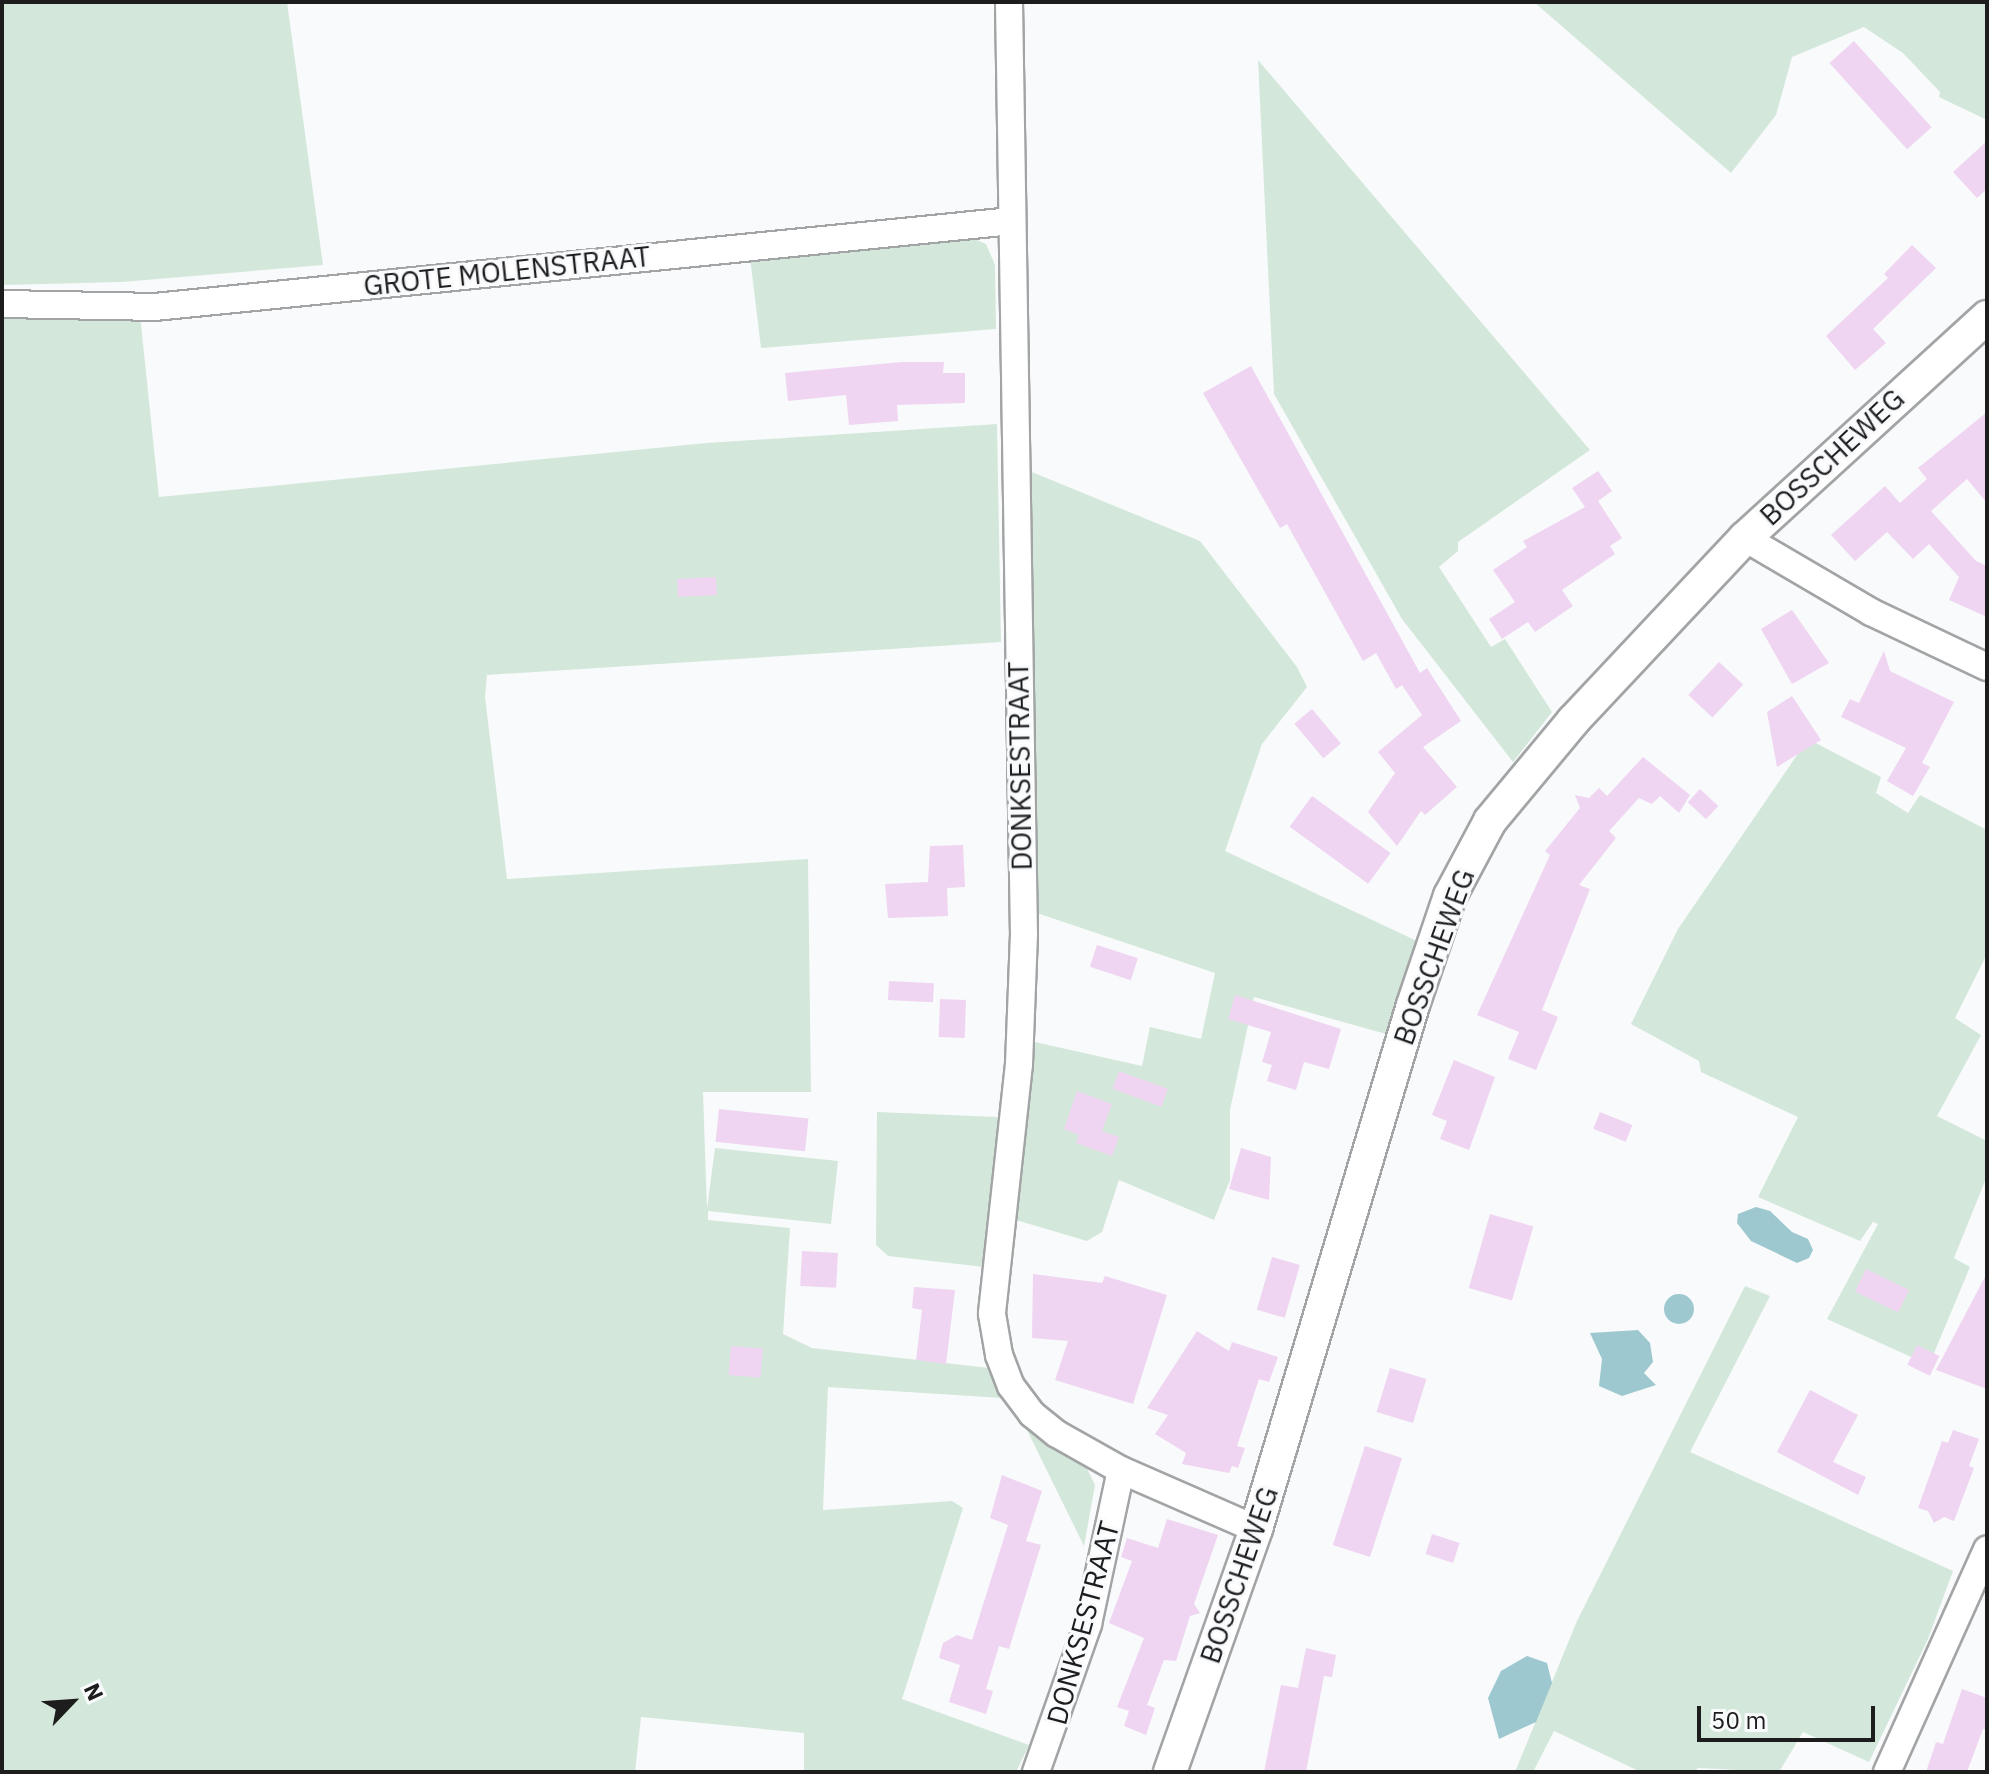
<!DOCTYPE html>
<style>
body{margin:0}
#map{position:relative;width:1989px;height:1774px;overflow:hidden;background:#f9fafc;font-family:"IBM Plex Sans",sans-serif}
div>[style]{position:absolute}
.green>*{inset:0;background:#d3e8da}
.water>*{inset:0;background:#9dc8d0}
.round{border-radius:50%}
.building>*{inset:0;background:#efd5f1;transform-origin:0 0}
.roads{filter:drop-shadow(2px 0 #a2a4a5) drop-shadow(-2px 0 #a2a4a5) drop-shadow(0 2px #a2a4a5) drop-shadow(0 -2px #a2a4a5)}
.minor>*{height:26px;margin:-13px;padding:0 13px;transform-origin:13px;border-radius:13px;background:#fff}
.tertiary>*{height:32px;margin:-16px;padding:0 16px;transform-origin:16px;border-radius:16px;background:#fff}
span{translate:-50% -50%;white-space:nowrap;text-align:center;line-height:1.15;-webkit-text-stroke:6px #f9fafc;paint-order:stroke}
.street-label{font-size:28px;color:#1d1d1e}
.frame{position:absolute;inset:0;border:4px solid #1d1d1e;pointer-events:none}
.north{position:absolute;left:32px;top:1662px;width:80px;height:80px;-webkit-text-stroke:6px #f9fafc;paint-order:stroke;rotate:65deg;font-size:22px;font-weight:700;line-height:32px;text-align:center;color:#1d1d1e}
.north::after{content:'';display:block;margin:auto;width:28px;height:36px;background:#1d1d1e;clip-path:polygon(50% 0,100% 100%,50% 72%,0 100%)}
.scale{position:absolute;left:1697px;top:1706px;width:178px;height:36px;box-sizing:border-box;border:4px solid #1d1d1e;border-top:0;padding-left:10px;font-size:24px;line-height:28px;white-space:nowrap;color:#1d1d1e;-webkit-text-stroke:6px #f9fafc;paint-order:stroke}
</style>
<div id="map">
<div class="green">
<div style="clip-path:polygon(2px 2px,287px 2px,323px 265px,122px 282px,2px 285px)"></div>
<div style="clip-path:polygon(1534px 2px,1987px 2px,1987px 120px,1939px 97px,1940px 92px,1903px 53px,1864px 27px,1792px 57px,1776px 115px,1731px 173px)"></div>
<div style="clip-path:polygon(1258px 60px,1590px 450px,1458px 542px,1458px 551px,1439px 567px,1491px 647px,1505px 639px,1552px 712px,1513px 762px,1402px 619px,1274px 394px)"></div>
<div style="clip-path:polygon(965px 235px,986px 244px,995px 265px,996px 329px,761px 348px,750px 257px)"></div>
<div style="clip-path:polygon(2px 315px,140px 315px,159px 497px,707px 443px,997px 424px,1001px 642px,487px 675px,485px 697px,507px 879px,808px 859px,811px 1092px,703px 1092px,707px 1209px,715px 1148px,838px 1161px,831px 1224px,708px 1211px,708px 1220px,790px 1228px,783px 1334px,812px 1348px,989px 1368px,1003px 1398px,828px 1387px,823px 1510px,952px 1501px,963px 1508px,902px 1699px,1029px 1745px,1016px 1772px,804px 1772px,804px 1733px,641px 1717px,635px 1772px,2px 1772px)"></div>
<div style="clip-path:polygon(1022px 468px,1200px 541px,1297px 667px,1307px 687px,1262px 744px,1225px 851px,1417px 941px,1386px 1034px,1254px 997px,1230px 1110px,1230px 1180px,1214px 1220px,1119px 1180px,1102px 1232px,1087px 1241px,1013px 1219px,1026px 1040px,1142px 1066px,1150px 1027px,1201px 1039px,1215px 973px,1028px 910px)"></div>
<div style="clip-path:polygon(1808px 739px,1881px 777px,1876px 793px,1908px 813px,1920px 795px,1987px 830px,1987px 954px,1955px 1018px,1981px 1035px,1937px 1116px,1987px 1141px,1987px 1176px,1954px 1258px,1970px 1267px,1929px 1365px,1827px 1319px,1878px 1224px,1873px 1222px,1860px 1241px,1758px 1197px,1798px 1117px,1701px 1072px,1699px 1061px,1631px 1024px,1678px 929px)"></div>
<div style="clip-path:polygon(877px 1112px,998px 1117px,984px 1267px,888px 1256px,876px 1245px)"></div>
<div style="clip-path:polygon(1745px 1286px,1770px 1296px,1690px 1452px,1953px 1571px,1928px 1639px,1869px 1762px,1803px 1732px,1779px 1772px,1698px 1768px,1694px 1772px,1641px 1772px,1554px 1731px,1533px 1772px,1515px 1772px,1577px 1621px)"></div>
<div style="clip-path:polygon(1021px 1418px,1080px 1454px,1095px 1485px,1084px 1546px)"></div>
</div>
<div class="water">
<div style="clip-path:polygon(1756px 1207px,1770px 1211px,1792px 1232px,1808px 1239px,1813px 1250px,1809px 1258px,1797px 1263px,1751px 1241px,1737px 1223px,1738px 1214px)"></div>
<div class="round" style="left:1664px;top:1294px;width:30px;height:30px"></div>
<div style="clip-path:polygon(1638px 1330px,1650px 1343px,1653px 1362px,1644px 1373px,1656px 1385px,1622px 1396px,1599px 1386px,1602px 1359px,1590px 1333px)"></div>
<div style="clip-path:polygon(1527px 1656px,1547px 1663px,1552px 1683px,1536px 1722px,1499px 1739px,1488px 1698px,1501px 1671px)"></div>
</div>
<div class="building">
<div style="left:1854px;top:41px;width:116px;height:33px;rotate:48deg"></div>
<div style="clip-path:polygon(1987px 141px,1987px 189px,1977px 198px,1953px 172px)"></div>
<div style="clip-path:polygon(1912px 245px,1936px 268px,1873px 329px,1886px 343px,1855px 370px,1826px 336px,1888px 278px,1884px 274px)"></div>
<div style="clip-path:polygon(902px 362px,944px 362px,943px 373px,965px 373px,965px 403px,897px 405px,898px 421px,849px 425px,846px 395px,788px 401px,785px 373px)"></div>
<div style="clip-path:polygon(1251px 366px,1420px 673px,1427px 668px,1461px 721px,1423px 747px,1457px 787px,1425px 815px,1421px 811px,1397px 846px,1368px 812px,1395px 773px,1378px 752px,1422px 715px,1402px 685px,1396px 689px,1376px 653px,1363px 661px,1287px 524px,1280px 528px,1203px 393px)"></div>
<div style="clip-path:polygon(1987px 412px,1987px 503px,1967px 479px,1931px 511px,1976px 561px,1987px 566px,1987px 617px,1949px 600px,1959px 577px,1929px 544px,1913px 559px,1887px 532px,1855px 561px,1831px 535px,1885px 486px,1900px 503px,1927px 479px,1918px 468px)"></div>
<div style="clip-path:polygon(1598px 471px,1612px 491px,1598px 501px,1622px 538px,1610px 546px,1615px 554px,1562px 590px,1573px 606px,1535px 632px,1528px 622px,1502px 639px,1489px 619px,1515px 602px,1493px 570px,1527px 547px,1523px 541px,1585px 507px,1572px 488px)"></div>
<div style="left:716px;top:577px;width:18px;height:39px;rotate:87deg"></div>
<div style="clip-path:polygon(1792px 610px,1829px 663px,1792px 684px,1761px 629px)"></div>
<div style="clip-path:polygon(1884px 651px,1890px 671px,1954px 702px,1922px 763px,1930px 767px,1913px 796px,1887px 781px,1906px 748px,1841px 717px,1850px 699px,1859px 703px)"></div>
<div style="left:1719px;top:662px;width:33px;height:45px;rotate:43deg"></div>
<div style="clip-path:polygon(1792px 696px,1821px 740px,1777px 767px,1767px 712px)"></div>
<div style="left:1312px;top:709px;width:45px;height:23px;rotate:50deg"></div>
<div style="clip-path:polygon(1643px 757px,1690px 795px,1679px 813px,1660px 796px,1652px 804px,1639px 798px,1609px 831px,1616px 838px,1579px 885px,1590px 889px,1542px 1010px,1558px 1017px,1536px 1070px,1508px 1059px,1519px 1032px,1477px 1015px,1550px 855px,1545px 851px,1580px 808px,1575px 795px,1589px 798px,1599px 788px,1607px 796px)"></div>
<div style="left:1700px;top:789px;width:25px;height:18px;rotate:43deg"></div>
<div style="left:1312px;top:796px;width:97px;height:38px;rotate:36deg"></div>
<div style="clip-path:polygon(963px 845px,965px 887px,947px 888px,948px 916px,888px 918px,885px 884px,928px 882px,930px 846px)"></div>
<div style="left:1097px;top:945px;width:43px;height:23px;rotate:18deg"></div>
<div style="left:889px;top:981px;width:45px;height:19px;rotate:3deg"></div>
<div style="clip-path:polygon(1235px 995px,1341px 1029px,1329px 1069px,1304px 1062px,1296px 1090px,1267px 1081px,1272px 1065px,1262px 1062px,1271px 1032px,1228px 1019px)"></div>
<div style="left:940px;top:999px;width:26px;height:38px;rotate:2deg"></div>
<div style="clip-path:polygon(1454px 1060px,1495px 1077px,1469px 1150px,1440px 1139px,1447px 1121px,1432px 1115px)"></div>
<div style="left:1119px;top:1071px;width:52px;height:19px;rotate:20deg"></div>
<div style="clip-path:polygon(1077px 1091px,1112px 1104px,1102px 1131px,1119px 1137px,1112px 1156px,1076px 1143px,1079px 1135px,1064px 1129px)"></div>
<div style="left:719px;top:1109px;width:90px;height:33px;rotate:6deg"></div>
<div style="left:1600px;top:1112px;width:35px;height:18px;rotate:22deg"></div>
<div style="clip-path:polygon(1241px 1148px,1271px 1157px,1269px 1200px,1229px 1189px)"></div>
<div style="left:1490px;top:1214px;width:45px;height:77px;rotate:16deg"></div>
<div style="left:802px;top:1251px;width:36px;height:35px;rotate:3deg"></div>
<div style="left:1272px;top:1257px;width:29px;height:55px;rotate:16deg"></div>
<div style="left:1866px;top:1269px;width:48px;height:25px;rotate:26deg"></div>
<div style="clip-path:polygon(1987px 1273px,1987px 1389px,1936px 1370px)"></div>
<div style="clip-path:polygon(1033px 1274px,1102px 1283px,1105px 1276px,1167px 1295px,1133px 1404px,1055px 1380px,1068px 1341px,1032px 1338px)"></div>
<div style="clip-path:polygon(914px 1287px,955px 1290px,946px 1364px,916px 1360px,922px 1310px,912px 1308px)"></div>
<div style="clip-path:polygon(1197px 1331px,1229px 1351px,1232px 1342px,1278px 1357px,1269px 1382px,1259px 1379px,1237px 1446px,1245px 1448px,1238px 1468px,1232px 1466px,1229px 1473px,1182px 1464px,1186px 1453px,1155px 1434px,1168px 1415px,1147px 1408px)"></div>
<div style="left:1917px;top:1345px;width:25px;height:22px;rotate:26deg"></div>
<div style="left:731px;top:1346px;width:32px;height:29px;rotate:5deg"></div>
<div style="left:1390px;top:1368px;width:38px;height:46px;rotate:17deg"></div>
<div style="clip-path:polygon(1810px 1390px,1858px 1415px,1833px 1462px,1866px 1477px,1858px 1495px,1777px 1452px)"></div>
<div style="clip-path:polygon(1953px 1430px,1979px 1439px,1969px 1466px,1974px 1468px,1954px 1521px,1944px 1517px,1934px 1523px,1928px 1511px,1918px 1508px,1942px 1441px,1948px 1443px)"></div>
<div style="left:1365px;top:1446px;width:39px;height:104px;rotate:18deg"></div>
<div style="clip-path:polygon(1002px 1475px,1042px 1491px,1026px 1541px,1041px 1545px,1009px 1649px,999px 1646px,986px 1689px,993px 1691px,986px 1714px,949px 1702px,960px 1665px,939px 1658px,943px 1643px,957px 1635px,972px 1640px,1008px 1525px,990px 1518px)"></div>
<div style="clip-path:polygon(1167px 1519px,1218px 1535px,1194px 1604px,1200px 1613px,1190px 1616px,1176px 1661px,1164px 1660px,1147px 1705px,1155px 1708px,1146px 1735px,1124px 1726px,1129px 1711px,1117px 1707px,1144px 1638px,1109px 1623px,1132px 1561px,1121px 1557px,1127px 1538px,1158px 1548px)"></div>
<div style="left:1432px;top:1534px;width:29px;height:21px;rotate:18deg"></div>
<div style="clip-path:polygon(1306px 1648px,1336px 1655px,1332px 1677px,1324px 1676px,1306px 1772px,1264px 1772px,1281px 1685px,1298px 1688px)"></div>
<div style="clip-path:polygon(1962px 1689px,1987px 1698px,1987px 1730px,1983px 1729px,1967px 1772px,1926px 1772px,1936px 1742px,1943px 1744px)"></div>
</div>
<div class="roads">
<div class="minor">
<div style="left:1009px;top:2px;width:932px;rotate:89.08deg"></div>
<div style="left:1024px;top:934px;width:130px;rotate:92.2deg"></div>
<div style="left:1019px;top:1064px;width:251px;rotate:96.2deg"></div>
<div style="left:992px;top:1314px;width:42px;rotate:80.3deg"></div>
<div style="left:999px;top:1355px;width:33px;rotate:69deg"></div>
<div style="left:1011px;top:1386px;width:35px;rotate:53deg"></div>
<div style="left:1032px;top:1414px;width:32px;rotate:39deg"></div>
<div style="left:1057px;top:1434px;width:73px;rotate:29.4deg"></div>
<div style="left:1121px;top:1470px;width:147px;rotate:23.6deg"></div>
<div style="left:2px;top:304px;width:153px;rotate:1.1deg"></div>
<div style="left:155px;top:307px;width:861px;rotate:-5.73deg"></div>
<div style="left:1745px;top:538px;width:146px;rotate:30.4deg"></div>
<div style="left:1871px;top:612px;width:128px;rotate:25.4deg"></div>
<div style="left:1036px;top:1772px;width:157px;rotate:-70.6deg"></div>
<div style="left:1088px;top:1624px;width:157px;rotate:-77.9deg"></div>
<div style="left:1887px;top:1772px;width:244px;rotate:-65.8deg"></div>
</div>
<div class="tertiary">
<div style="left:1170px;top:1772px;width:258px;rotate:-70.5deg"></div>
<div style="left:1256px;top:1529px;width:547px;rotate:-73.32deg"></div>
<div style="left:1413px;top:1005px;width:115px;rotate:-71.3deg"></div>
<div style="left:1450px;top:896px;width:85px;rotate:-61.9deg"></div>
<div style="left:1490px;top:821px;width:130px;rotate:-50.3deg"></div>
<div style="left:1573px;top:721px;width:251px;rotate:-46.8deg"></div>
<div style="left:1745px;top:538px;width:328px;rotate:-42.4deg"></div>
</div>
</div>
<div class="street-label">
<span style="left:507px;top:271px;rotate:-6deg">GROTE MOLENSTRAAT</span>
<span style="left:1832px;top:457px;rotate:-43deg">BOSSCHEWEG</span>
<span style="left:1020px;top:766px;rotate:-91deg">DONKSESTRAAT</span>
<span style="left:1434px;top:957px;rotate:-70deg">BOSSCHEWEG</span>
<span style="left:1239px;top:1575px;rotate:-71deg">BOSSCHEWEG</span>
<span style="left:1083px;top:1623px;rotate:-75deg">DONKSESTRAAT</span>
</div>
<div class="frame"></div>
<div class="north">N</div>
<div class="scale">50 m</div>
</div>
